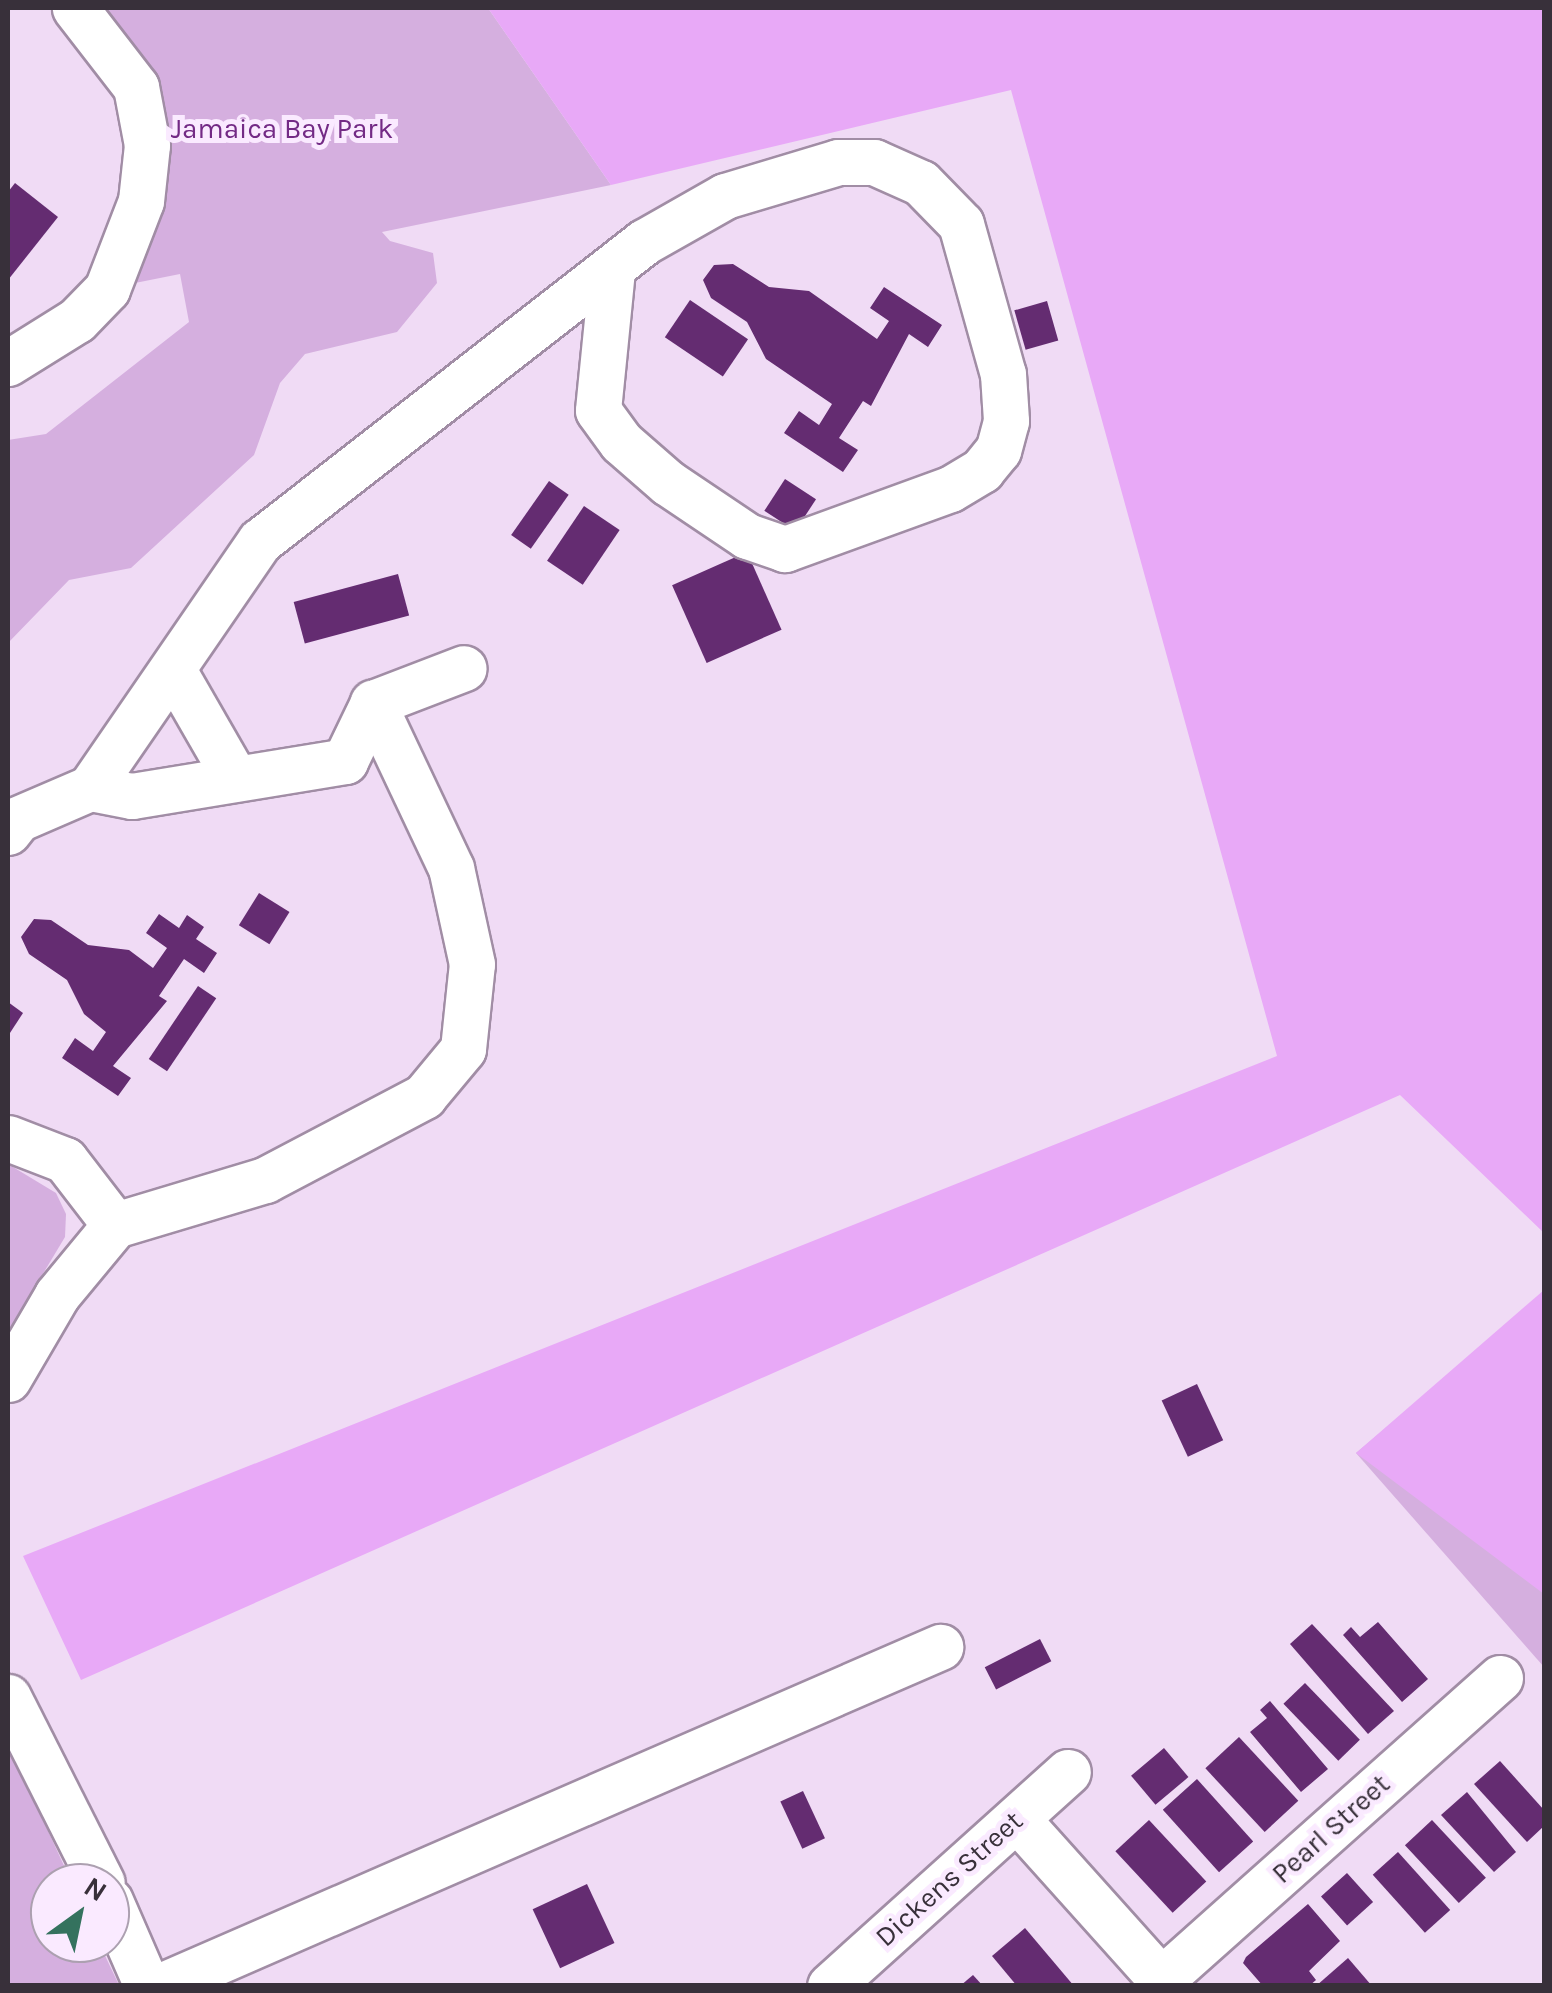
<!DOCTYPE html>
<style>
body{margin:0}
#map{position:relative;width:1552px;height:1993px;overflow:hidden;background:#f0dbf5;font-family:Karla,sans-serif}
div>[style]{position:absolute}
.green>*{inset:0;background:#d5afdf}
.water>*{inset:0;background:#e8a9f7}
.building>*{inset:0;background:#642c71;transform-origin:0 0}
.roads{filter:drop-shadow(2px 0 #a18da5) drop-shadow(-2px 0 #a18da5) drop-shadow(0 2px #a18da5) drop-shadow(0 -2px #a18da5)}
.minor>*{height:45px;margin:-22.5px;padding:0 22.5px;transform-origin:22.5px;border-radius:22.5px;background:#fff}
span{translate:-50% -50%;white-space:nowrap;text-align:center;line-height:1.15;-webkit-text-stroke:10px #faeaff;paint-order:stroke}
.park-label{font-size:28px;color:#732a85}
.street-label{font-size:28px;color:#38303a}
.frame{position:absolute;inset:0;border:10px solid #38303a;pointer-events:none}
.north{position:absolute;left:30px;top:1863px;width:100px;height:100px;box-sizing:border-box;background:#faeaff;border:2px solid #aca0b0;border-radius:50%;rotate:33deg;font-size:28px;font-weight:700;line-height:40px;text-align:center;color:#38303a}
.north::after{content:'';display:block;margin:auto;width:35px;height:45px;background:#34725e;clip-path:polygon(50% 0,100% 100%,50% 72%,0 100%)}
</style>
<div id="map">
<div class="green">
<div style="clip-path:polygon(102px 8px,488px 8px,611px 185px,382px 232px,390px 241px,433px 253px,437px 283px,397px 332px,305px 354px,280px 383px,254px 455px,131px 568px,69px 580px,8px 643px,8px 440px,46px 434px,189px 322px,180px 274px,125px 285px,134px 50px)"></div>
<div style="clip-path:polygon(8px 1164px,56px 1193px,66px 1214px,65px 1237px,8px 1332px)"></div>
<div style="clip-path:polygon(1544px 1295px,1544px 1667px,1356px 1453px)"></div>
<div style="clip-path:polygon(8px 1744px,72px 1883px,50px 1883px,50px 1943px,99px 1943px,119px 1985px,8px 1985px)"></div>
</div>
<div class="water">
<div style="clip-path:polygon(488px 8px,1544px 8px,1544px 1233px,1400px 1095px,81px 1680px,23px 1556px,1277px 1056px,1011px 90px,611px 185px)"></div>
<div style="clip-path:polygon(1544px 1290px,1544px 1594px,1356px 1453px)"></div>
</div>
<div class="building">
<div style="clip-path:polygon(15px 183px,58px 217px,8px 280px,8px 192px)"></div>
<div style="clip-path:polygon(733px 264px,769px 287px,809px 291px,877px 339px,889px 321px,870px 308px,884px 287px,942px 325px,928px 347px,909px 334px,871px 406px,863px 401px,839px 438px,858px 450px,843px 472px,784px 433px,799px 411px,819px 425px,832px 404px,766px 359px,747px 322px,711px 298px,703px 280px,714px 265px)"></div>
<div style="left:690px;top:300px;width:70px;height:45px;rotate:34deg"></div>
<div style="left:1047px;top:301px;width:41px;height:34px;rotate:74deg"></div>
<div style="left:785px;top:479px;width:37px;height:38px;rotate:33deg"></div>
<div style="left:549px;top:481px;width:24px;height:66px;rotate:35deg"></div>
<div style="left:584px;top:506px;width:43px;height:66px;rotate:34deg"></div>
<div style="left:747px;top:552px;width:85px;height:82px;rotate:66deg"></div>
<div style="left:398px;top:574px;width:43px;height:108px;rotate:75deg"></div>
<div style="left:259px;top:893px;width:36px;height:38px;rotate:32deg"></div>
<div style="clip-path:polygon(159px 914px,179px 928px,187px 915px,204px 927px,196px 939px,217px 953px,204px 973px,184px 959px,159px 996px,167px 1001px,113px 1066px,131px 1078px,118px 1096px,62px 1058px,75px 1038px,93px 1051px,106px 1032px,84px 1014px,67px 980px,29px 954px,21px 937px,34px 919px,51px 920px,88px 945px,129px 950px,153px 968px,167px 948px,146px 933px)"></div>
<div style="left:198px;top:986px;width:22px;height:88px;rotate:34deg"></div>
<div style="clip-path:polygon(8px 1002px,23px 1013px,8px 1036px)"></div>
<div style="left:1197px;top:1384px;width:62px;height:39px;rotate:65deg"></div>
<div style="clip-path:polygon(1378px 1622px,1428px 1679px,1402px 1702px,1343px 1635px,1351px 1627px,1360px 1637px)"></div>
<div style="clip-path:polygon(1312px 1624px,1394px 1711px,1368px 1734px,1290px 1644px)"></div>
<div style="left:1040px;top:1639px;width:25px;height:62px;rotate:63deg"></div>
<div style="left:1305px;top:1683px;width:79px;height:30px;rotate:46deg"></div>
<div style="clip-path:polygon(1270px 1701px,1328px 1769px,1301px 1792px,1250px 1732px,1267px 1718px,1260px 1710px)"></div>
<div style="left:1239px;top:1737px;width:87px;height:46px;rotate:47deg"></div>
<div style="left:1164px;top:1748px;width:38px;height:43px;rotate:50deg"></div>
<div style="clip-path:polygon(1500px 1761px,1544px 1810px,1544px 1826px,1527px 1842px,1474px 1784px)"></div>
<div style="left:1197px;top:1779px;width:84px;height:46px;rotate:48deg"></div>
<div style="left:803px;top:1791px;width:52px;height:25px;rotate:65deg"></div>
<div style="clip-path:polygon(1467px 1792px,1516px 1852px,1494px 1872px,1441px 1815px)"></div>
<div style="left:1149px;top:1820px;width:84px;height:46px;rotate:47deg"></div>
<div style="left:1432px;top:1820px;width:79px;height:37px;rotate:47deg"></div>
<div style="left:1398px;top:1852px;width:78px;height:34px;rotate:48deg"></div>
<div style="left:1347px;top:1873px;width:39px;height:35px;rotate:48deg"></div>
<div style="left:587px;top:1884px;width:65px;height:60px;rotate:65deg"></div>
<div style="clip-path:polygon(1308px 1904px,1340px 1941px,1309px 1971px,1316px 1980px,1309px 1986px,1263px 1986px,1243px 1963px,1246px 1957px)"></div>
<div style="clip-path:polygon(1025px 1928px,1074px 1986px,1017px 1986px,992px 1956px)"></div>
<div style="clip-path:polygon(1348px 1958px,1372px 1986px,1316px 1986px)"></div>
<div style="clip-path:polygon(973px 1975px,983px 1986px,960px 1986px)"></div>
</div>
<div class="roads">
<div class="minor">
<div style="left:8px;top:363px;width:81px;rotate:-31.9deg"></div>
<div style="left:77px;top:320px;width:43px;rotate:-45.9deg"></div>
<div style="left:107px;top:289px;width:94px;rotate:-68.9deg"></div>
<div style="left:141px;top:201px;width:56px;rotate:-83.9deg"></div>
<div style="left:147px;top:145px;width:59px;rotate:-100.7deg"></div>
<div style="left:136px;top:87px;width:100px;rotate:-127.7deg"></div>
<div style="left:173px;top:670px;width:125px;rotate:60.1deg"></div>
<div style="left:90px;top:788px;width:43px;rotate:10.8deg"></div>
<div style="left:132px;top:796px;width:216px;rotate:-9.3deg"></div>
<div style="left:345px;top:761px;width:64px;rotate:-64.2deg"></div>
<div style="left:373px;top:703px;width:97px;rotate:-21deg"></div>
<div style="left:8px;top:832px;width:16px;rotate:-52deg"></div>
<div style="left:18px;top:819px;width:78px;rotate:-23.3deg"></div>
<div style="left:90px;top:788px;width:300px;rotate:-55.5deg"></div>
<div style="left:260px;top:541px;width:487px;rotate:-37.9deg"></div>
<div style="left:644px;top:242px;width:93px;rotate:-29.6deg"></div>
<div style="left:725px;top:196px;width:118px;rotate:-16.7deg"></div>
<div style="left:838px;top:162px;width:36px"></div>
<div style="left:874px;top:162px;width:51px;rotate:24.1deg"></div>
<div style="left:921px;top:183px;width:57px;rotate:45.7deg"></div>
<div style="left:961px;top:224px;width:156px;rotate:74.4deg"></div>
<div style="left:1003px;top:374px;width:47px;rotate:86.3deg"></div>
<div style="left:1006px;top:421px;width:30px;rotate:105deg"></div>
<div style="left:998px;top:450px;width:26px;rotate:129deg"></div>
<div style="left:982px;top:470px;width:37px;rotate:149deg"></div>
<div style="left:950px;top:489px;width:176px;rotate:160deg"></div>
<div style="left:785px;top:549px;width:40px;rotate:-161.1deg"></div>
<div style="left:747px;top:536px;width:95px;rotate:-146.1deg"></div>
<div style="left:668px;top:483px;width:62px;rotate:-138.9deg"></div>
<div style="left:621px;top:442px;width:39px;rotate:-126deg"></div>
<div style="left:598px;top:410px;width:142px;rotate:-84.3deg"></div>
<div style="left:8px;top:1138px;width:61px;rotate:21.1deg"></div>
<div style="left:65px;top:1160px;width:82px;rotate:52.4deg"></div>
<div style="left:8px;top:1379px;width:97px;rotate:-59.7deg"></div>
<div style="left:57px;top:1295px;width:91px;rotate:-50.4deg"></div>
<div style="left:115px;top:1225px;width:157px;rotate:-16.7deg"></div>
<div style="left:265px;top:1180px;width:180px;rotate:-27.8deg"></div>
<div style="left:424px;top:1096px;width:61px;rotate:-50.3deg"></div>
<div style="left:463px;top:1049px;width:85px;rotate:-84deg"></div>
<div style="left:472px;top:964px;width:98px;rotate:-102.3deg"></div>
<div style="left:451px;top:868px;width:183px;rotate:-115.3deg"></div>
<div style="left:8px;top:1697px;width:208px;rotate:63.2deg"></div>
<div style="left:1017px;top:1819px;width:224px;rotate:48.1deg"></div>
<div style="left:110px;top:1901px;width:93px;rotate:66.5deg"></div>
<div style="left:1161px;top:1980px;width:454px;rotate:-41.7deg"></div>
<div style="left:161px;top:1986px;width:850px;rotate:-23.52deg"></div>
<div style="left:830px;top:1986px;width:320px;rotate:-42deg"></div>
</div>
</div>
<div class="park-label">
<span style="left:282px;top:129px">Jamaica Bay Park</span>
</div>
<div class="street-label">
<span style="left:1331px;top:1829px;rotate:-42deg">Pearl Street</span>
<span style="left:949px;top:1879px;rotate:-42deg">Dickens Street</span>
</div>
<div class="frame"></div>
<div class="north">N</div>
</div>
